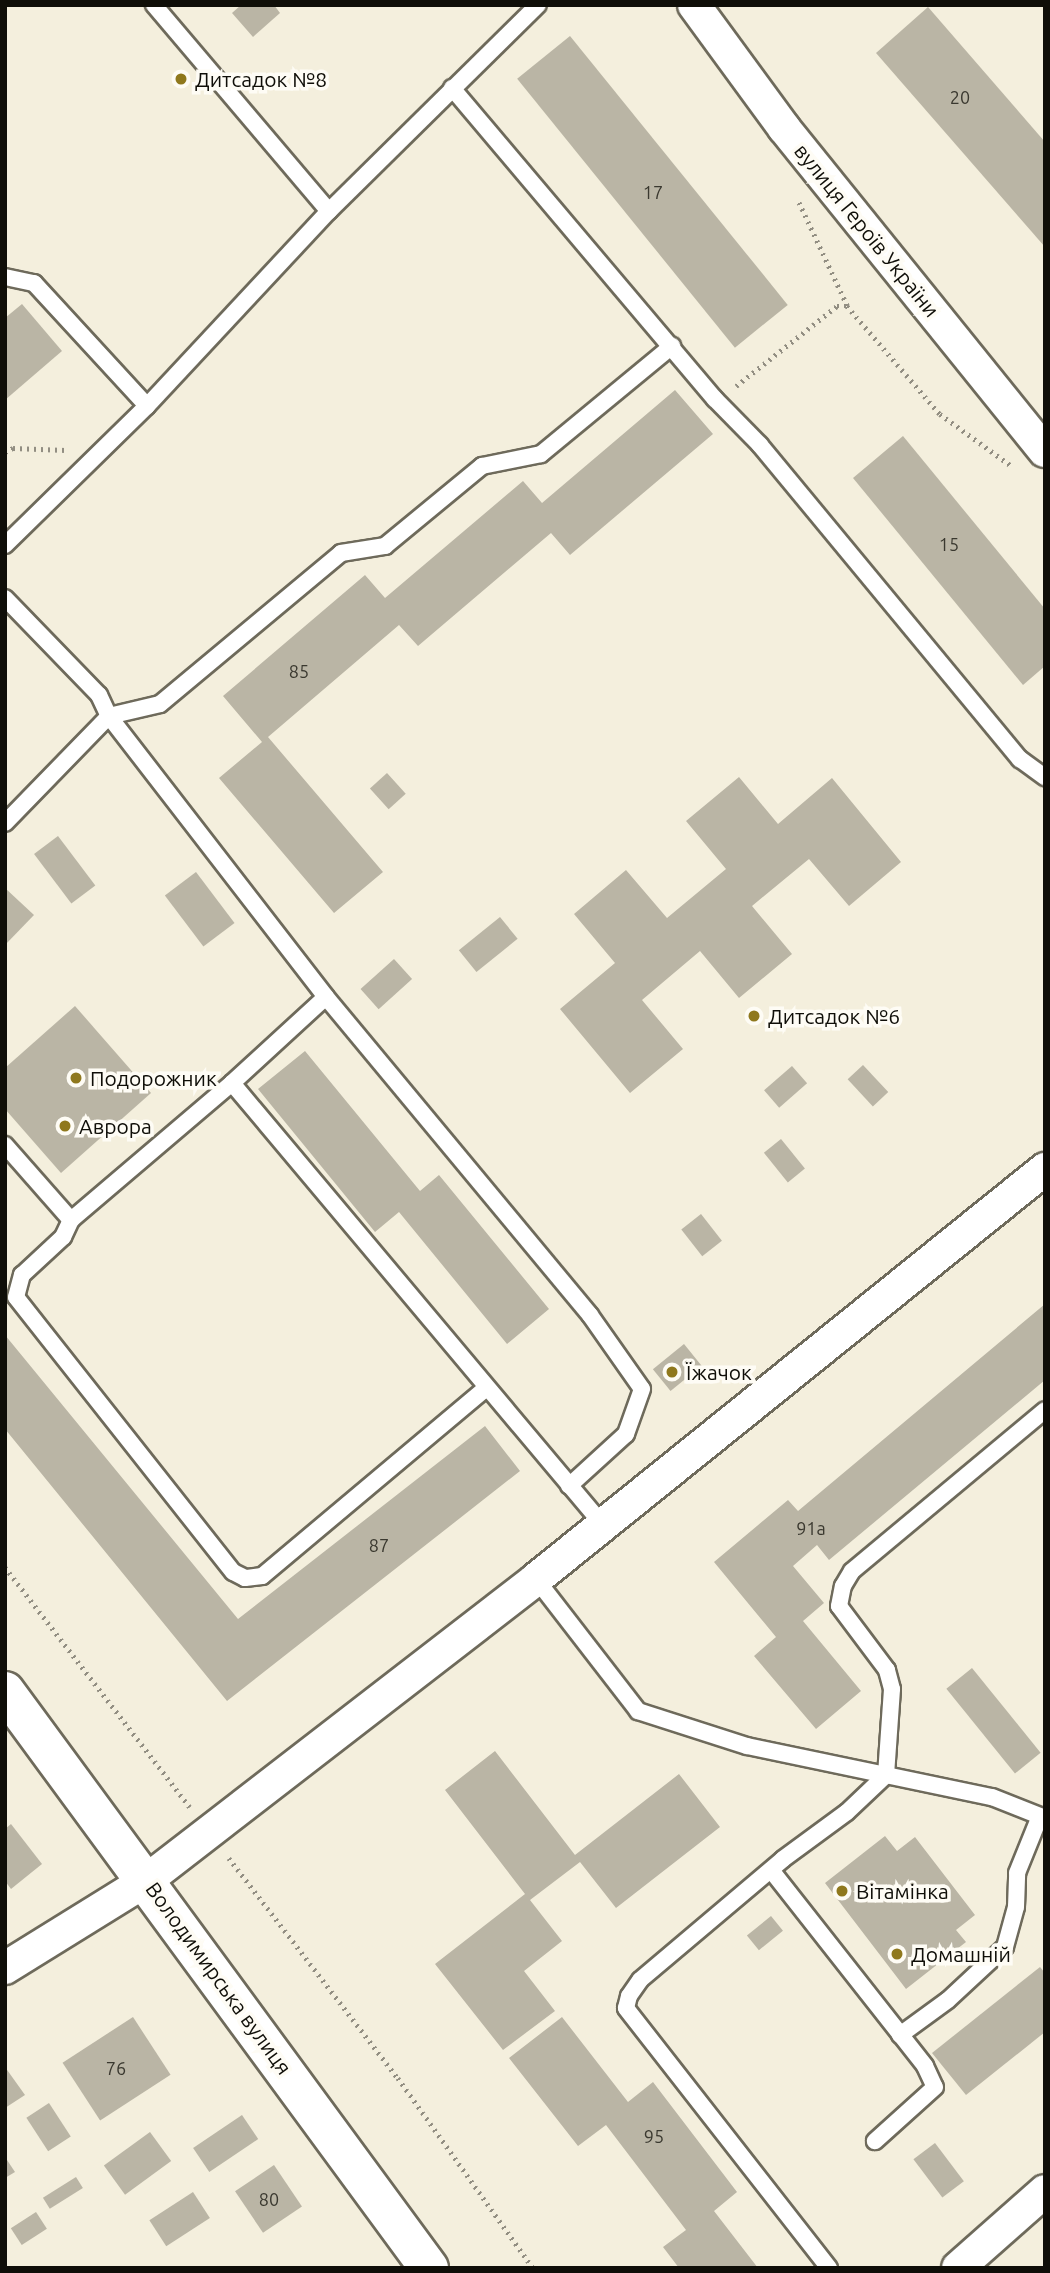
<!DOCTYPE html>
<meta charset="utf-8">
<style>
body{margin:0}
#map{position:relative;width:1050px;height:2273px;overflow:hidden;background:#f4efdd;font-family:Ubuntu,sans-serif}
div>[style]{position:absolute}
.building>*{inset:0;background:#bab5a5;transform-origin:0 0}
.path>*{height:4.5px;margin-top:-2.25px;transform-origin:0;background:repeating-linear-gradient(90deg,#928e82 0 2px,transparent 0 7px)}
.roads{filter:drop-shadow(2px 0 #6e6a5b) drop-shadow(-2px 0 #6e6a5b) drop-shadow(0 2px #6e6a5b) drop-shadow(0 -2px #6e6a5b)}
.service>*{height:16px;margin:-8px;padding:0 8px;transform-origin:8px;border-radius:8px;background:#fff}
.minor>*{height:32px;margin:-16px;padding:0 16px;transform-origin:16px;border-radius:16px;background:#fff}
.primary>*{height:38px;margin:-19px;padding:0 19px;transform-origin:19px;border-radius:19px;background:#fff}
.dots>*{width:19px;height:19px;translate:-50% -50%;box-sizing:border-box;border:4px solid #fefcf5;border-radius:50%}
span{translate:-50% -50%;white-space:nowrap;text-align:center;line-height:1.15;-webkit-text-stroke:7px #fefcf5;paint-order:stroke}
.number-label{font-size:18px;color:#3a382f}
.number-label span{-webkit-text-stroke-width:0}
.poi-label{font-size:21px;color:#0f0e08}
.left{translate:0 -50%;text-align:left}
.street-label{font-size:21px;color:#0f0e08}
.frame{position:absolute;inset:0;border:7px solid #0f0e08;pointer-events:none}
</style>
<div id="map">
<div class="building">
<div style="clip-path:polygon(241px 5px,274px 5px,280px 13px,253px 37px,232px 13px)"></div>
<div style="clip-path:polygon(928px 7px,1045px 142px,1045px 247px,876px 53px)"></div>
<div style="left:570px;top:36px;width:346px;height:68px;rotate:51deg"></div>
<div style="clip-path:polygon(22px 304px,62px 351px,5px 400px,5px 318px)"></div>
<div style="clip-path:polygon(675px 390px,713px 434px,570px 555px,551px 533px,418px 646px,399px 625px,268px 737px,383px 872px,334px 913px,219px 778px,262px 742px,223px 696px,365px 575px,385px 598px,523px 481px,542px 503px)"></div>
<div style="clip-path:polygon(903px 436px,1045px 609px,1045px 666px,1023px 685px,853px 478px)"></div>
<div style="left:387px;top:773px;width:28px;height:23px;rotate:48deg"></div>
<div style="clip-path:polygon(739px 777px,778px 824px,832px 778px,901px 862px,849px 906px,809px 859px,752px 906px,792px 954px,739px 998px,700px 951px,642px 1000px,683px 1049px,630px 1093px,560px 1009px,615px 963px,574px 914px,626px 870px,667px 918px,726px 869px,686px 821px)"></div>
<div style="left:58px;top:836px;width:62px;height:30px;rotate:53deg"></div>
<div style="left:196px;top:872px;width:64px;height:39px;rotate:53deg"></div>
<div style="clip-path:polygon(5px 888px,34px 915px,5px 945px)"></div>
<div style="left:500px;top:917px;width:28px;height:53px;rotate:51deg"></div>
<div style="left:394px;top:959px;width:27px;height:45px;rotate:48deg"></div>
<div style="clip-path:polygon(75px 1006px,151px 1093px,61px 1173px,5px 1109px,5px 1068px)"></div>
<div style="clip-path:polygon(305px 1051px,420px 1191px,439px 1175px,549px 1309px,507px 1344px,399px 1212px,375px 1232px,258px 1089px)"></div>
<div style="left:863px;top:1065px;width:37px;height:21px;rotate:47deg"></div>
<div style="left:792px;top:1066px;width:23px;height:37px;rotate:49deg"></div>
<div style="left:781px;top:1139px;width:38px;height:22px;rotate:51deg"></div>
<div style="left:701px;top:1214px;width:34px;height:25px;rotate:52deg"></div>
<div style="clip-path:polygon(1045px 1304px,1045px 1380px,829px 1560px,817px 1545px,793px 1566px,824px 1603px,803px 1621px,861px 1691px,816px 1729px,754px 1656px,776px 1637px,714px 1562px,788px 1500px,798px 1511px)"></div>
<div style="clip-path:polygon(5px 1335px,238px 1619px,485px 1426px,520px 1471px,227px 1701px,5px 1429px)"></div>
<div style="left:684px;top:1344px;width:28px;height:40px;rotate:51deg"></div>
<div style="left:972px;top:1668px;width:109px;height:33px;rotate:51deg"></div>
<div style="clip-path:polygon(495px 1751px,575px 1855px,679px 1774px,720px 1827px,616px 1908px,580px 1862px,530px 1900px,562px 1941px,524px 1971px,555px 2011px,503px 2050px,435px 1964px,525px 1894px,445px 1790px)"></div>
<div style="clip-path:polygon(11px 1824px,42px 1864px,11px 1889px,5px 1881px,5px 1829px)"></div>
<div style="clip-path:polygon(885px 1836px,897px 1851px,915px 1837px,975px 1915px,956px 1930px,966px 1942px,906px 1989px,825px 1883px)"></div>
<div style="left:771px;top:1916px;width:19px;height:31px;rotate:51deg"></div>
<div style="clip-path:polygon(1040px 1967px,1045px 1973px,1045px 2032px,966px 2095px,932px 2053px)"></div>
<div style="left:133px;top:2017px;width:69px;height:84px;rotate:57deg"></div>
<div style="clip-path:polygon(562px 2017px,628px 2102px,653px 2082px,737px 2192px,714px 2211px,758px 2268px,679px 2268px,663px 2247px,686px 2230px,606px 2125px,578px 2146px,509px 2058px)"></div>
<div style="clip-path:polygon(5px 2067px,25px 2095px,5px 2108px)"></div>
<div style="left:49px;top:2103px;width:40px;height:27px;rotate:57deg"></div>
<div style="left:242px;top:2115px;width:29px;height:59px;rotate:56deg"></div>
<div style="left:150px;top:2132px;width:36px;height:57px;rotate:54deg"></div>
<div style="left:935px;top:2143px;width:48px;height:27px;rotate:53deg"></div>
<div style="clip-path:polygon(5px 2157px,15px 2172px,5px 2178px)"></div>
<div style="left:274px;top:2165px;width:50px;height:47px;rotate:56deg"></div>
<div style="left:76px;top:2177px;width:13px;height:39px;rotate:58deg"></div>
<div style="left:193px;top:2192px;width:31px;height:52px;rotate:57deg"></div>
<div style="left:36px;top:2212px;width:20px;height:30px;rotate:57deg"></div>
</div>
<div class="path">
<div style="left:847px;top:306px;width:143px;rotate:49.3deg"></div>
<div style="left:940px;top:414px;width:90px;rotate:36deg"></div>
<div style="left:736px;top:386px;width:129px;rotate:-38.4deg"></div>
<div style="left:837px;top:306px;width:10px"></div>
<div style="left:847px;top:306px;width:118px;rotate:-115deg"></div>
<div style="left:5px;top:452px;width:9px;rotate:-27deg"></div>
<div style="left:13px;top:448px;width:53px;rotate:2.2deg"></div>
<div style="left:5px;top:1567px;width:303px;rotate:52.4deg"></div>
<div style="left:229px;top:1858px;width:277px;rotate:52.5deg"></div>
<div style="left:398px;top:2078px;width:233px;rotate:54.6deg"></div>
</div>
<div class="roads">
<div class="service">
<div style="left:154px;top:5px;width:270px;rotate:49.7deg"></div>
<div style="left:452px;top:88px;width:407px;rotate:49.8deg"></div>
<div style="left:715px;top:399px;width:64px;rotate:45.6deg"></div>
<div style="left:760px;top:445px;width:408px;rotate:50.4deg"></div>
<div style="left:1020px;top:759px;width:31px;rotate:36deg"></div>
<div style="left:5px;top:277px;width:30px;rotate:12deg"></div>
<div style="left:34px;top:283px;width:167px;rotate:47.4deg"></div>
<div style="left:5px;top:545px;width:199px;rotate:-44.4deg"></div>
<div style="left:147px;top:406px;width:267px;rotate:-47deg"></div>
<div style="left:329px;top:211px;width:293px;rotate:-44.6deg"></div>
<div style="left:5px;top:598px;width:135px;rotate:45.9deg"></div>
<div style="left:99px;top:695px;width:23px;rotate:65deg"></div>
<div style="left:109px;top:716px;width:149px;rotate:134.2deg"></div>
<div style="left:326px;top:997px;width:413px;rotate:50.3deg"></div>
<div style="left:590px;top:1315px;width:90px;rotate:54.9deg"></div>
<div style="left:642px;top:1389px;width:48px;rotate:109.6deg"></div>
<div style="left:626px;top:1434px;width:77px;rotate:137.6deg"></div>
<div style="left:232px;top:1083px;width:127px;rotate:-42.5deg"></div>
<div style="left:326px;top:997px;width:355px;rotate:-127.7deg"></div>
<div style="left:109px;top:716px;width:52px;rotate:-13.2deg"></div>
<div style="left:160px;top:704px;width:236px;rotate:-39.8deg"></div>
<div style="left:341px;top:553px;width:45px;rotate:-9deg"></div>
<div style="left:385px;top:546px;width:126px;rotate:-39.5deg"></div>
<div style="left:482px;top:466px;width:60px;rotate:-11.5deg"></div>
<div style="left:541px;top:454px;width:170px;rotate:-39.5deg"></div>
<div style="left:5px;top:1145px;width:100px;rotate:48.7deg"></div>
<div style="left:485px;top:1389px;width:291px;rotate:140deg"></div>
<div style="left:262px;top:1576px;width:17px;rotate:173deg"></div>
<div style="left:245px;top:1578px;width:13px;rotate:-153deg"></div>
<div style="left:233px;top:1572px;width:350px;rotate:-128.3deg"></div>
<div style="left:16px;top:1297px;width:23px;rotate:-75deg"></div>
<div style="left:22px;top:1275px;width:56px;rotate:-42.8deg"></div>
<div style="left:63px;top:1237px;width:19px;rotate:-65deg"></div>
<div style="left:71px;top:1220px;width:211px;rotate:-40.4deg"></div>
<div style="left:232px;top:1083px;width:577px;rotate:49.99deg"></div>
<div style="left:536px;top:1579px;width:167px;rotate:52.3deg"></div>
<div style="left:638px;top:1711px;width:114px;rotate:17.8deg"></div>
<div style="left:747px;top:1746px;width:250px;rotate:11.8deg"></div>
<div style="left:992px;top:1797px;width:57px;rotate:21.6deg"></div>
<div style="left:771px;top:1870px;width:249px;rotate:51.8deg"></div>
<div style="left:925px;top:2066px;width:23px;rotate:65deg"></div>
<div style="left:935px;top:2087px;width:81px;rotate:138deg"></div>
<div style="left:900px;top:2035px;width:59px;rotate:-36.1deg"></div>
<div style="left:948px;top:2000px;width:78px;rotate:-42.9deg"></div>
<div style="left:1005px;top:1947px;width:41px;rotate:-74.6deg"></div>
<div style="left:1016px;top:1907px;width:34px;rotate:-88deg"></div>
<div style="left:1017px;top:1873px;width:61px;rotate:-68deg"></div>
<div style="left:829px;top:2268px;width:330px;rotate:-128deg"></div>
<div style="left:626px;top:2008px;width:12px;rotate:-76deg"></div>
<div style="left:629px;top:1996px;width:19px;rotate:-55deg"></div>
<div style="left:640px;top:1980px;width:187px;rotate:-40.2deg"></div>
<div style="left:783px;top:1859px;width:79px;rotate:-36.3deg"></div>
<div style="left:847px;top:1812px;width:54px;rotate:-43.5deg"></div>
<div style="left:886px;top:1775px;width:86px;rotate:-86deg"></div>
<div style="left:892px;top:1689px;width:20px;rotate:-105deg"></div>
<div style="left:887px;top:1670px;width:80px;rotate:-126.9deg"></div>
<div style="left:839px;top:1606px;width:20px;rotate:-79deg"></div>
<div style="left:843px;top:1586px;width:17px;rotate:-59deg"></div>
<div style="left:852px;top:1571px;width:251px;rotate:-39.8deg"></div>
</div>
<div class="minor">
<div style="left:694px;top:5px;width:152px;rotate:53.8deg"></div>
<div style="left:784px;top:128px;width:415px;rotate:51.1deg"></div>
<div style="left:5px;top:1968px;width:167px;rotate:-31.8deg"></div>
<div style="left:147px;top:1880px;width:492px;rotate:-37.7deg"></div>
<div style="left:536px;top:1579px;width:654px;rotate:-38.85deg"></div>
<div style="left:958px;top:2268px;width:116px;rotate:-41.5deg"></div>
</div>
<div class="primary">
<div style="left:5px;top:1691px;width:716px;rotate:53.69deg"></div>
</div>
</div>
<div class="dots">
<div style="left:181px;top:79px;background:#8f781d"></div>
<div style="left:754px;top:1016px;background:#8f781d"></div>
<div style="left:76px;top:1078px;background:#8f781d"></div>
<div style="left:65px;top:1126px;background:#8f781d"></div>
<div style="left:672px;top:1372px;background:#8f781d"></div>
<div style="left:842px;top:1891px;background:#8f781d"></div>
<div style="left:897px;top:1954px;background:#8f781d"></div>
</div>
<div class="number-label">
<span style="left:960px;top:97px">20</span>
<span style="left:653px;top:192px">17</span>
<span style="left:949px;top:544px">15</span>
<span style="left:299px;top:671px">85</span>
<span style="left:811px;top:1528px">91а</span>
<span style="left:379px;top:1545px">87</span>
<span style="left:116px;top:2068px">76</span>
<span style="left:654px;top:2136px">95</span>
<span style="left:269px;top:2199px">80</span>
</div>
<div class="poi-label">
<span class="left" style="left:195px;top:79px">Дитсадок №8</span>
<span class="left" style="left:768px;top:1016px">Дитсадок №6</span>
<span class="left" style="left:90px;top:1078px">Подорожник</span>
<span class="left" style="left:79px;top:1126px">Аврора</span>
<span class="left" style="left:686px;top:1372px">Їжачок</span>
<span class="left" style="left:856px;top:1891px">Вітамінка</span>
<span class="left" style="left:911px;top:1954px">Домашній</span>
</div>
<div class="street-label">
<span style="left:867px;top:230px;rotate:51deg">вулиця Героїв України</span>
<span style="left:219px;top:1978px;rotate:54deg">Володимирська вулиця</span>
</div>
<div class="frame"></div>
</div>
